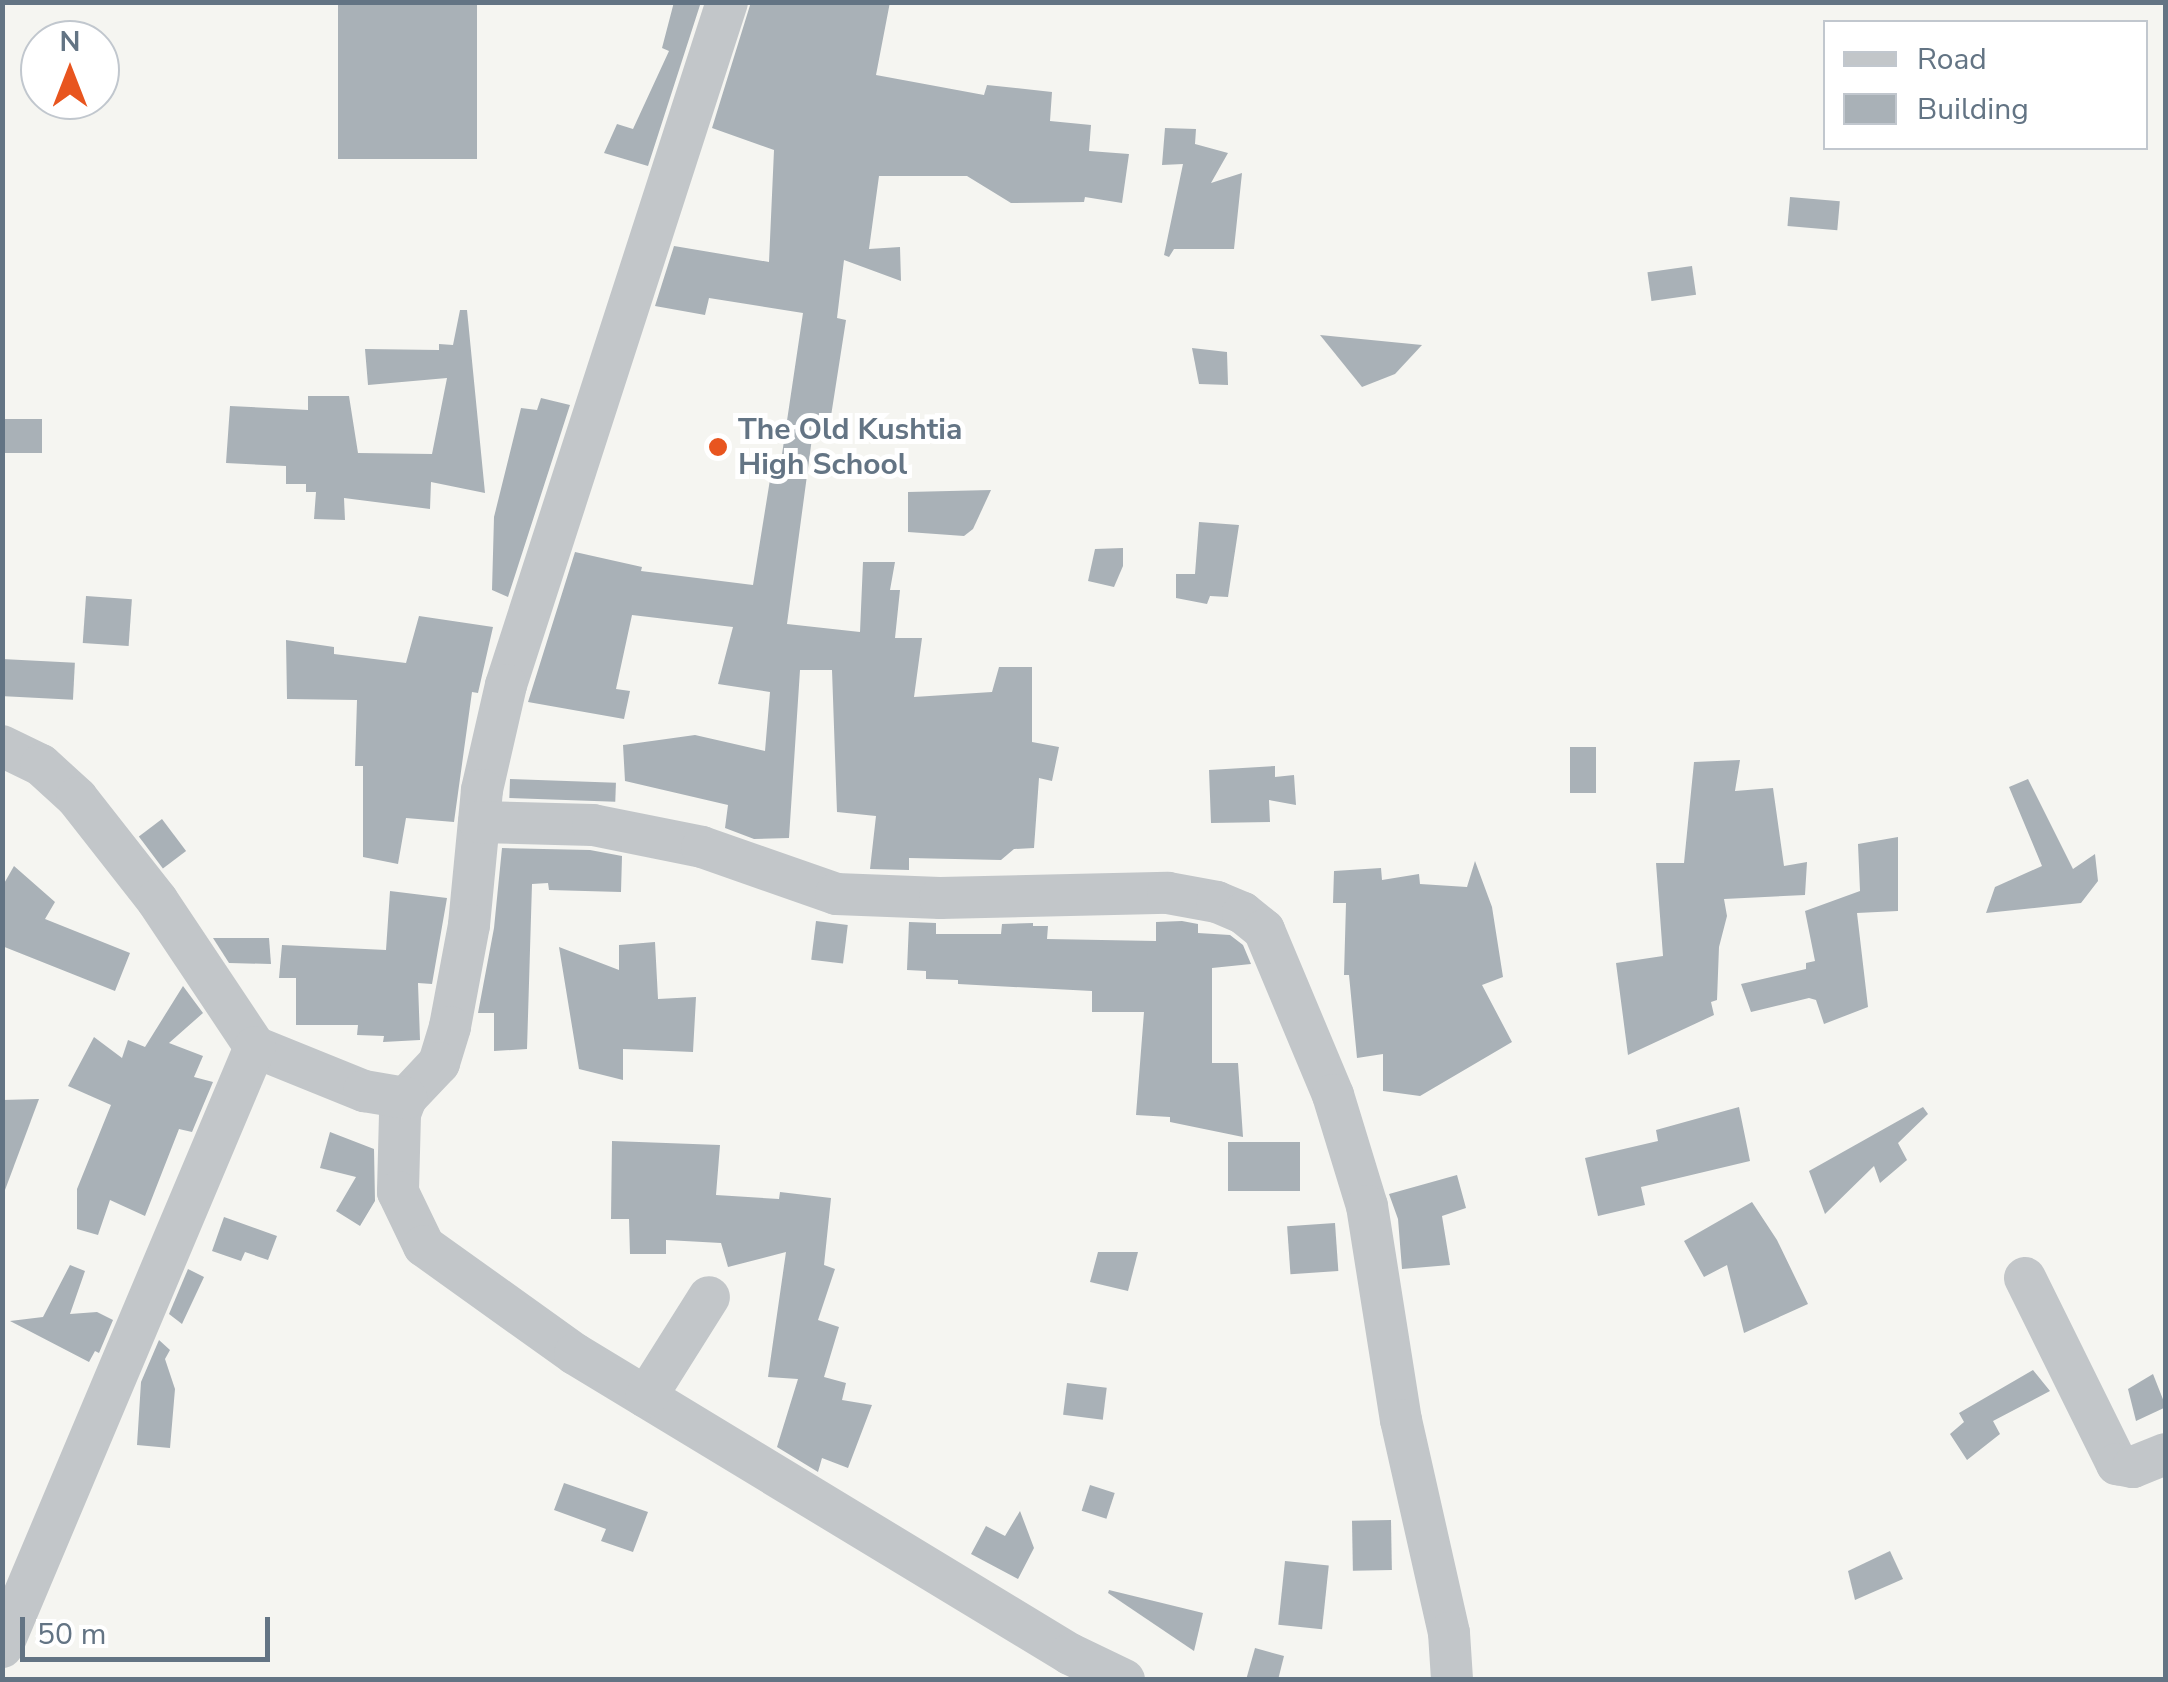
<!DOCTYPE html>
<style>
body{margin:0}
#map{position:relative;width:2168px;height:1682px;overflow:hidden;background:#f5f5f1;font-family:"Nunito Sans",sans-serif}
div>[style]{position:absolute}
.building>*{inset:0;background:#a9b1b7;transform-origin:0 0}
.minor>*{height:42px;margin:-21px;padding:0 21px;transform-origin:21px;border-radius:21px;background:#c2c6c9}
.dots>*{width:28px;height:28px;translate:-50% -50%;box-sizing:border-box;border:5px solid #fff;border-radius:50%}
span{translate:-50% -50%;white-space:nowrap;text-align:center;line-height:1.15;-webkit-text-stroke:10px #fff;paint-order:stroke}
.poi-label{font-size:30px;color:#637484;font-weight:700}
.left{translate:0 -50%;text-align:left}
.frame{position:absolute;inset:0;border:5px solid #637484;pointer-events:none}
.legend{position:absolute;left:1823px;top:20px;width:325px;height:130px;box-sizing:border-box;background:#fff;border:2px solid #c1c7ce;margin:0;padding:12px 18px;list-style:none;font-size:30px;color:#637484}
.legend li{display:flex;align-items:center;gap:20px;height:50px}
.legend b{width:50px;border:2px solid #c1c7ce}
.north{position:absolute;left:20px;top:20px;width:100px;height:100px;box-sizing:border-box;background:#fff;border:2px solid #c1c7ce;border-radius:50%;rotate:0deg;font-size:28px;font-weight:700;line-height:40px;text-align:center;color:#637484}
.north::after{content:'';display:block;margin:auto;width:35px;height:45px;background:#e8551f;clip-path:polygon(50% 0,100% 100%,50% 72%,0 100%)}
.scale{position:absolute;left:20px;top:1617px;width:250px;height:45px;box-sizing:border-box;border:5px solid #637484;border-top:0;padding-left:12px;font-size:30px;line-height:35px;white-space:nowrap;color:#637484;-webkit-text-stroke:8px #fff;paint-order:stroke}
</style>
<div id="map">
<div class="building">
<div style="left:338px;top:2px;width:139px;height:157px"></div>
<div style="clip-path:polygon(674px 2px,701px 2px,648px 166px,604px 153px,617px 124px,633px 129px,669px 51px,662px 48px)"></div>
<div style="clip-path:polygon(751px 2px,890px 2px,876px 75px,984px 95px,987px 85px,1052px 92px,1050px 121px,1091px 125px,1089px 151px,1129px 154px,1122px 203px,1085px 197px,1084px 202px,1011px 203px,967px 176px,879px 176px,869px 249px,900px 247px,901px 281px,844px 260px,837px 318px,846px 320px,831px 416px,815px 416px,787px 624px,860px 632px,863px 562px,895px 562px,890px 590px,900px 590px,895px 638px,922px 638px,914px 697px,992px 692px,999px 667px,1032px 667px,1032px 742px,1059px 747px,1052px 781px,1039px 778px,1034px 848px,1014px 849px,1001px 860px,909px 858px,909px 870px,870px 869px,876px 816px,837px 812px,832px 670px,800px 670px,789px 838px,754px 839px,725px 828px,728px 805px,625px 781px,623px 745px,695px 735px,765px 751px,770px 692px,718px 684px,733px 627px,632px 615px,616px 689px,630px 691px,624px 719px,528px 702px,575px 552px,642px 567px,641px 571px,753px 585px,773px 461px,781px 461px,803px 313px,709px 298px,705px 315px,655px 306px,674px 246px,769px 262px,774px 150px,712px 128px)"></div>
<div style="clip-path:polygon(1165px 128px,1196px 129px,1195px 144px,1228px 153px,1211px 183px,1242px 173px,1234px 249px,1174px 249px,1169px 257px,1164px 255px,1183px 164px,1162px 165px)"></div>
<div style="left:1790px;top:197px;width:50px;height:29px;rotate:5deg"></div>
<div style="left:1692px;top:266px;width:29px;height:45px;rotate:82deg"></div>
<div style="clip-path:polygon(460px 310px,467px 310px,485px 493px,431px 482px,430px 509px,344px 498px,345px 520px,314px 519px,316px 492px,306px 492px,306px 484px,286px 484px,286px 466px,226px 463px,230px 406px,308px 410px,308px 396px,349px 396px,358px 453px,432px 454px,447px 378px,368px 385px,365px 349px,439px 350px,439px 344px,453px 345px)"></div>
<div style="clip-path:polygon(1320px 335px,1422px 345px,1395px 374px,1362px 387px)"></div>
<div style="clip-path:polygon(1192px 348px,1227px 352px,1228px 385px,1199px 384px)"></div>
<div style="clip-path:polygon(541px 398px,570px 405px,508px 597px,492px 590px,494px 517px,521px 408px,537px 410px)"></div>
<div style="left:2px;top:419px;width:40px;height:34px"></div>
<div style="clip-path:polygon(991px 490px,973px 529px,964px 536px,908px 532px,908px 492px)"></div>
<div style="clip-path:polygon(1199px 522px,1239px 525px,1228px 597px,1210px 596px,1207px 604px,1176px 598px,1176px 574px,1195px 574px)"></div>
<div style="clip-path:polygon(1123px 548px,1123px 566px,1114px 587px,1088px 581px,1095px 549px)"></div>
<div style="left:86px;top:596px;width:46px;height:47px;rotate:4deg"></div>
<div style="clip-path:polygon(419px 616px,493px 627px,478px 693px,472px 692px,454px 822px,406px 818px,398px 864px,363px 857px,363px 766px,355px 766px,357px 700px,287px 699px,286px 640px,334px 647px,334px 654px,406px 663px)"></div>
<div style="left:2px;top:659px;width:73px;height:37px;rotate:3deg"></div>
<div style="left:1570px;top:747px;width:26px;height:46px"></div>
<div style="clip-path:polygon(1740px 760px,1735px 791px,1773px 788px,1784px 866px,1807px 862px,1805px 895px,1724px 899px,1727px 916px,1719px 947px,1717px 1000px,1711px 1002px,1714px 1015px,1628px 1055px,1616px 963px,1663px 956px,1656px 863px,1684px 863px,1694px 762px)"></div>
<div style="clip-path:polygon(1275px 766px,1275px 777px,1294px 775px,1296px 805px,1269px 800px,1270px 822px,1211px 823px,1209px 770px)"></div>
<div style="left:510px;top:779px;width:106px;height:19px;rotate:2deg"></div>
<div style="clip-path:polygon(2028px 779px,2073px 869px,2095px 854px,2098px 881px,2081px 903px,1986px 913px,1995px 887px,2042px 866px,2009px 787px)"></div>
<div style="left:162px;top:819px;width:40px;height:29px;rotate:53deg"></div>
<div style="clip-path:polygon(1898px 837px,1898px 911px,1857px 913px,1868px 1007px,1824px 1024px,1816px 1000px,1809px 998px,1751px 1012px,1741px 984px,1806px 969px,1806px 963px,1815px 961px,1805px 911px,1860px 891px,1858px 844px)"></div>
<div style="clip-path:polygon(502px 848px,590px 850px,622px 856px,621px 892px,549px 890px,548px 883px,532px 884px,527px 1049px,494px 1051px,494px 1013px,478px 1013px,494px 928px)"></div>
<div style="clip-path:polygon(1475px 861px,1492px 907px,1503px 977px,1482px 985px,1512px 1042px,1420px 1096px,1383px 1091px,1383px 1054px,1357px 1058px,1349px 975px,1344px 975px,1346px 903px,1333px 903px,1334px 871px,1381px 868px,1382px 880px,1419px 874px,1420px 884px,1467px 887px)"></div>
<div style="clip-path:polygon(14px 866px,55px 902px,45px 919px,130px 953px,115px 991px,2px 946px,2px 887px)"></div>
<div style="clip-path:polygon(390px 891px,447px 898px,432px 984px,418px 983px,420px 1040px,383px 1042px,384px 1036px,357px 1035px,358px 1025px,296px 1025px,296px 978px,279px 978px,282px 945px,386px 950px)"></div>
<div style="left:816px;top:921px;width:32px;height:39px;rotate:7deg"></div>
<div style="clip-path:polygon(1182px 921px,1198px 924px,1198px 933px,1230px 935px,1243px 945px,1251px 964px,1212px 968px,1212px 1063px,1238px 1063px,1243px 1137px,1170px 1122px,1170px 1117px,1136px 1115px,1144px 1012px,1092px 1012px,1092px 991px,958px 984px,958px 980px,926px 979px,926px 971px,907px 970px,909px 922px,936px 923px,936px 934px,1001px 934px,1002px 924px,1033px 923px,1033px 926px,1048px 926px,1047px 939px,1156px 941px,1156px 922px)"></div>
<div style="clip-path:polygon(213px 938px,269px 938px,271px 964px,229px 963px)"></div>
<div style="clip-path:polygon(655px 942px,658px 999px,696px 997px,693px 1052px,623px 1049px,623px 1080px,579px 1069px,559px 947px,619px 970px,619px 945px)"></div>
<div style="clip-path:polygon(183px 986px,203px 1013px,169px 1043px,203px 1056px,194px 1077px,213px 1082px,192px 1132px,179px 1129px,145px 1216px,110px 1200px,98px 1235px,77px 1229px,77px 1189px,111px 1105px,68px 1086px,94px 1037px,122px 1058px,128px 1040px,145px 1047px)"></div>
<div style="clip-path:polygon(39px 1099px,5px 1190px,2px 1189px,2px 1100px)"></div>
<div style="clip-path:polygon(1739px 1107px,1750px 1161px,1641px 1187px,1645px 1205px,1598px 1216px,1585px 1158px,1658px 1141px,1656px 1130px)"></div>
<div style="clip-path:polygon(1923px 1107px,1928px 1114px,1898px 1143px,1907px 1160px,1880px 1183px,1874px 1166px,1825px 1214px,1809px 1171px)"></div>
<div style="clip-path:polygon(330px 1132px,374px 1149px,375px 1201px,360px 1226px,336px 1211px,356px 1177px,320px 1168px)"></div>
<div style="clip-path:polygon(612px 1141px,720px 1145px,716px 1195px,779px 1199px,780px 1192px,831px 1198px,824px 1265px,835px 1269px,818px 1320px,839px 1327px,824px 1377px,846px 1383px,842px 1400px,872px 1405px,848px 1468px,822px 1458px,818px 1472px,777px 1447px,798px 1379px,768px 1377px,786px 1252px,728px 1267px,721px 1243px,666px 1240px,666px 1254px,630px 1254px,629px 1219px,611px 1219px)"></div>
<div style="left:1228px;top:1142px;width:72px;height:49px"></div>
<div style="clip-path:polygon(1457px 1175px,1466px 1208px,1442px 1216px,1450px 1265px,1402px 1269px,1398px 1219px,1389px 1194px)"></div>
<div style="clip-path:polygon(1752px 1202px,1777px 1240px,1808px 1304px,1744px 1333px,1727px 1265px,1704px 1277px,1684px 1241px)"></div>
<div style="clip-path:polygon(224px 1217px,277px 1236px,268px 1260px,245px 1252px,241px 1261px,212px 1251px)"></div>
<div style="left:1335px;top:1223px;width:48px;height:48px;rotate:86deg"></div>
<div style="clip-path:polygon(1098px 1252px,1138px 1252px,1128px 1291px,1090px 1282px)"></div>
<div style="clip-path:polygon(70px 1265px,85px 1271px,70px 1314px,97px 1312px,113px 1320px,99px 1353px,95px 1351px,89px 1362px,10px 1321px,43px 1317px)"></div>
<div style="clip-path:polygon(188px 1269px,204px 1277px,182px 1324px,169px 1314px)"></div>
<div style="clip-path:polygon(159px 1340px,170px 1350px,165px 1359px,175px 1389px,170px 1448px,137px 1445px,141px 1382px)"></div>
<div style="clip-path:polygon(2033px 1370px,2050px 1391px,1993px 1421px,2000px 1434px,1967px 1460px,1950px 1434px,1964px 1422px,1959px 1413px)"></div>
<div style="clip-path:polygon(2153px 1374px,2166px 1407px,2136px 1421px,2128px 1389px)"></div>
<div style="left:1067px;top:1383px;width:40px;height:32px;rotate:7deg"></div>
<div style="clip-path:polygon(564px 1483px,648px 1512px,633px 1552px,601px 1541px,606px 1529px,554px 1510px)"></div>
<div style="left:1090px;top:1485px;width:26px;height:27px;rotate:18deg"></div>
<div style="clip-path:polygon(1020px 1511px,1034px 1548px,1018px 1579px,971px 1554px,986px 1526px,1005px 1536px)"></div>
<div style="left:1391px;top:1520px;width:50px;height:39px;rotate:89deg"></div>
<div style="clip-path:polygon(1890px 1551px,1903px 1579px,1855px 1600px,1848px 1571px)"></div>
<div style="left:1285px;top:1561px;width:44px;height:64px;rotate:6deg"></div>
<div style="clip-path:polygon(1109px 1590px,1203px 1613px,1194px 1651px,1108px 1593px)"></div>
<div style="clip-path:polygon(1255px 1648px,1284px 1656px,1278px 1680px,1246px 1680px)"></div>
</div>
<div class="minor">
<div style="left:727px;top:2px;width:718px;rotate:107.93deg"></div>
<div style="left:506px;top:685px;width:108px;rotate:102.9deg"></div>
<div style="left:482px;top:790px;width:136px;rotate:95.5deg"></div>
<div style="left:469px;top:925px;width:104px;rotate:100.6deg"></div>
<div style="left:450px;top:1027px;width:38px;rotate:107deg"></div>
<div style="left:439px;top:1063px;width:48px;rotate:133.3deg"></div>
<div style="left:406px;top:1098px;width:17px;rotate:111deg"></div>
<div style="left:400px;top:1114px;width:78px;rotate:91.5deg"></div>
<div style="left:398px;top:1192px;width:60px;rotate:64.3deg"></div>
<div style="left:424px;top:1246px;width:186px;rotate:35.6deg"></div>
<div style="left:575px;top:1354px;width:579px;rotate:31.22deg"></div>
<div style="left:1070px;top:1654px;width:60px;rotate:25.7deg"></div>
<div style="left:2px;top:746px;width:43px;rotate:26deg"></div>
<div style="left:41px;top:765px;width:49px;rotate:42.5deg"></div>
<div style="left:77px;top:798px;width:130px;rotate:51.9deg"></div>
<div style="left:157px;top:900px;width:177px;rotate:56.3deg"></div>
<div style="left:255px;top:1047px;width:118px;rotate:22deg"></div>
<div style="left:364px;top:1091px;width:43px;rotate:9.5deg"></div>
<div style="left:479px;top:822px;width:114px;rotate:1.5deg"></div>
<div style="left:593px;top:825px;width:111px;rotate:11.4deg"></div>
<div style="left:702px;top:847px;width:142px;rotate:19.3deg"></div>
<div style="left:836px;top:894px;width:104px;rotate:2.2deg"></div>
<div style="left:940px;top:898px;width:228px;rotate:-1.3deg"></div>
<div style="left:1168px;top:893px;width:50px;rotate:10.4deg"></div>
<div style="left:1217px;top:902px;width:28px;rotate:23deg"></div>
<div style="left:1243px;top:913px;width:27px;rotate:39deg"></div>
<div style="left:1264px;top:930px;width:179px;rotate:67.3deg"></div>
<div style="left:1333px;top:1095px;width:116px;rotate:73deg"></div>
<div style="left:1367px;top:1206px;width:217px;rotate:81deg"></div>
<div style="left:1401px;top:1420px;width:218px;rotate:77.3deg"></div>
<div style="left:1449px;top:1633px;width:47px;rotate:86.3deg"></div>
<div style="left:2025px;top:1278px;width:208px;rotate:63.7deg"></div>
<div style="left:2117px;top:1464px;width:16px;rotate:11deg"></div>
<div style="left:2133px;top:1467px;width:35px;rotate:-22deg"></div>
<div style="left:646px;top:1397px;width:118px;rotate:-57.8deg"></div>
<div style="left:2px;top:1647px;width:651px;rotate:-67.14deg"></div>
</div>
<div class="dots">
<div style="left:718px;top:447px;background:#e8551f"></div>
</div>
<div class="poi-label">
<span class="left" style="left:738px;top:447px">The Old Kushtia<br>High School</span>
</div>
<div class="frame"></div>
<ul class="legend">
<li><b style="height:12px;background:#c2c6c9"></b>Road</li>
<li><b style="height:28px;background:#a9b1b7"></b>Building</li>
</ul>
<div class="north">N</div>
<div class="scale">50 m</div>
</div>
